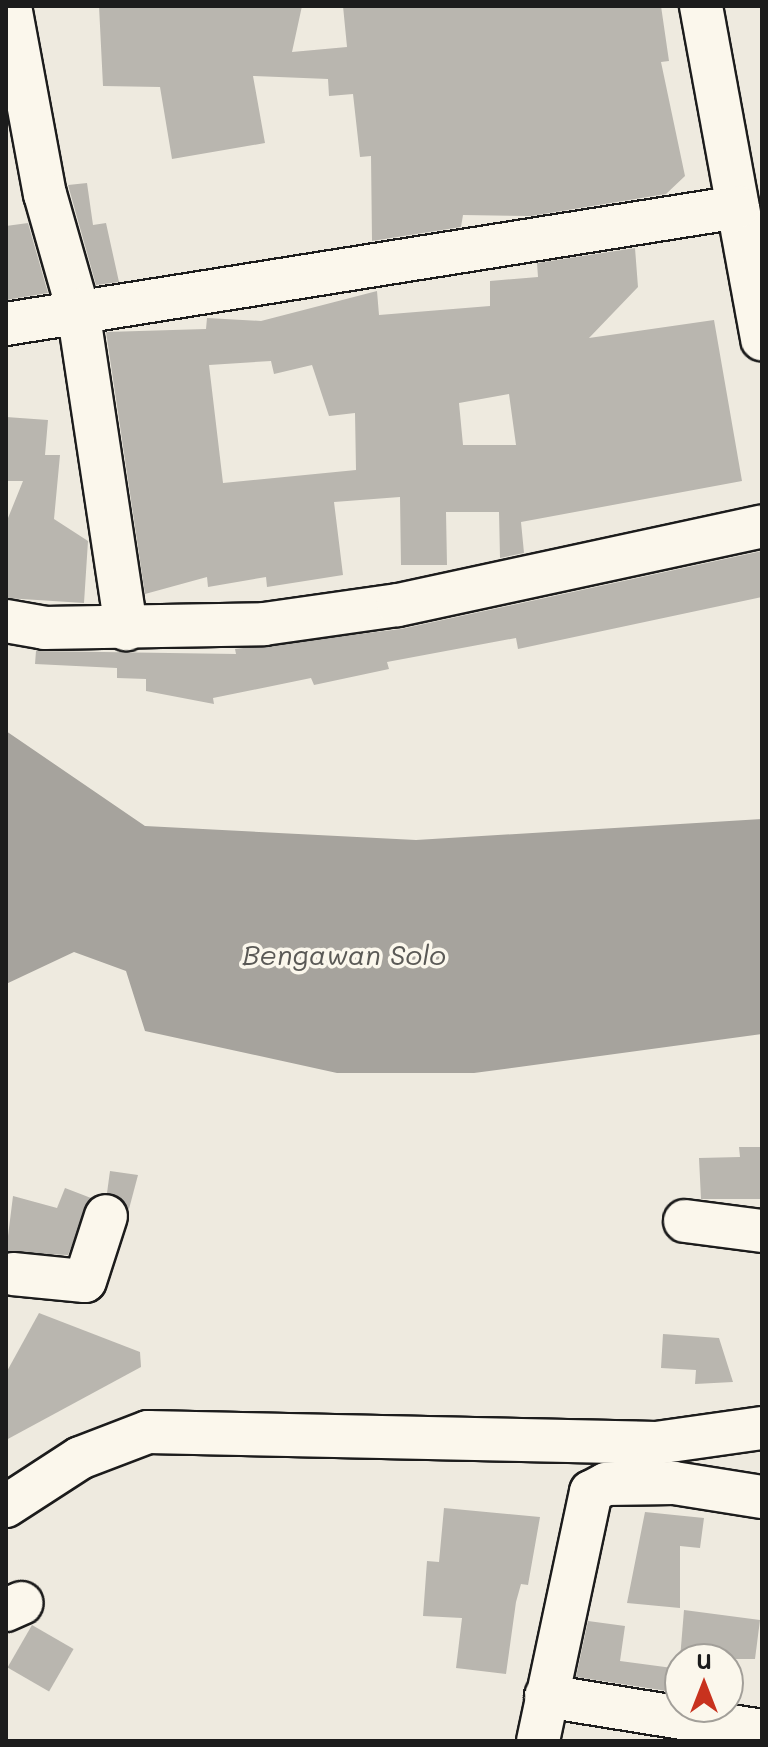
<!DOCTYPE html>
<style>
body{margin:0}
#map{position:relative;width:768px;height:1747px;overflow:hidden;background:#eeeadf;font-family:Mali,sans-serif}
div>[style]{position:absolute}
.water>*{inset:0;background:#a6a39d}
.building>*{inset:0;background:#b9b6af;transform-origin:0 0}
.roads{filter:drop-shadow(2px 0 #1c1c1c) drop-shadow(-2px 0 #1c1c1c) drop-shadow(0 2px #1c1c1c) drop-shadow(0 -2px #1c1c1c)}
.minor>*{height:42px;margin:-21px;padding:0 21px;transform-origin:21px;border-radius:21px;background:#fbf7ec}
span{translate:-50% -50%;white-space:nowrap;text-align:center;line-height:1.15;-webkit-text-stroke:7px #fbf7ec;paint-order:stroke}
.water-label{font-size:28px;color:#5a5956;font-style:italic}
.frame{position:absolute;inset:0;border:8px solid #1c1c1c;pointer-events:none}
.north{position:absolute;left:664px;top:1643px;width:80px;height:80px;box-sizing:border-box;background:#fbf7ec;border:2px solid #a29f99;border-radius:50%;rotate:0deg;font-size:22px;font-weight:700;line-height:32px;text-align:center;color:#1c1c1c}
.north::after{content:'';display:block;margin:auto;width:28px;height:36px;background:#c8321e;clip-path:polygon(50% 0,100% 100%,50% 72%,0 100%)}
</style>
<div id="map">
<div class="water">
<div style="clip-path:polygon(6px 731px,145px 826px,416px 840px,762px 819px,762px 1034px,474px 1073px,337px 1073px,145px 1031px,126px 971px,74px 952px,6px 984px)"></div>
</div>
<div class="building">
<div style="clip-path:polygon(99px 6px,302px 6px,292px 52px,347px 47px,343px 6px,661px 6px,669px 61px,661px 62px,685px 176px,666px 194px,531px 216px,463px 215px,461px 227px,372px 241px,371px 156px,360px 157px,353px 94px,329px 96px,328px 79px,253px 76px,265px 143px,172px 159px,160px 87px,103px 86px)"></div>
<div style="clip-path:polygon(87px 183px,93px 225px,106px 223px,119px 282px,96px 285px,68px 185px)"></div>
<div style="clip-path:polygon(28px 223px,48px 293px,6px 300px,6px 226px)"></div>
<div style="clip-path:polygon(evenodd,635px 248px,638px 287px,589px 338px,714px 320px,742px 481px,521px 522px,524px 553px,500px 558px,499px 512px,446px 512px,447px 565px,401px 565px,400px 497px,334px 502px,343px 575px,267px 587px,266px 577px,208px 587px,207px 577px,145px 594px,106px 332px,206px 329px,207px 318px,261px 321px,377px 291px,379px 315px,490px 306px,490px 281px,538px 277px,537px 263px,635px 248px,271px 361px,274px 374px,312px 365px,329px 416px,355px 413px,356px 470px,223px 483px,209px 365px,271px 361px,635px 248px,509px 394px,516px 445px,463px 445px,459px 403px,509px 394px)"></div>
<div style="clip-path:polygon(6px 417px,48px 420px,45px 455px,60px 455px,54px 519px,88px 541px,84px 603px,6px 598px,6px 523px,23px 481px,6px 481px)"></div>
<div style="clip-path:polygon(762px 551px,762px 597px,518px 649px,516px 638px,387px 662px,389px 669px,314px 685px,311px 678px,213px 698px,214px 704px,146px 691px,146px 679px,117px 678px,117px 668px,35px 664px,36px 651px,236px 654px,235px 649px,401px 629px)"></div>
<div style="clip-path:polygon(739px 1147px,762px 1147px,762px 1199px,701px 1199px,699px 1158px,740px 1157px)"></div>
<div style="clip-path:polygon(110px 1171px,138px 1175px,129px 1209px,107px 1193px)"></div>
<div style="clip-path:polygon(65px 1188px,91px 1198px,68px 1255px,6px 1252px,13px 1196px,57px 1208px)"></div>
<div style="clip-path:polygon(39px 1313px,140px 1352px,141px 1367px,6px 1440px,6px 1373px)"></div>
<div style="clip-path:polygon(663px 1334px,719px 1338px,733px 1382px,695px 1384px,696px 1370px,661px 1368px)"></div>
<div style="clip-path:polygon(444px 1508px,540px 1517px,528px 1585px,521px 1584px,516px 1602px,506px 1674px,456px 1668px,462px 1618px,423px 1616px,427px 1561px,439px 1562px)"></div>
<div style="clip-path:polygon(645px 1512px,704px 1518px,700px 1548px,680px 1546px,680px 1608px,627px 1603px)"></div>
<div style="clip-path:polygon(684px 1610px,760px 1620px,755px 1659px,680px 1659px)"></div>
<div style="clip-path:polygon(588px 1621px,625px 1626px,620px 1661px,680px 1669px,680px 1693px,576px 1677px)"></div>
<div style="left:32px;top:1625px;width:48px;height:49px;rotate:30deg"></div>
</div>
<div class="roads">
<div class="minor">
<div style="left:10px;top:6px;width:191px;rotate:79.5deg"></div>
<div style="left:45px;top:194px;width:121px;rotate:74.1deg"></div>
<div style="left:78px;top:310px;width:323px;rotate:81.4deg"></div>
<div style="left:701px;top:6px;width:339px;rotate:79.6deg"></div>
<div style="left:6px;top:324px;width:741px;rotate:-9.08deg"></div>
<div style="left:6px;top:621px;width:39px;rotate:10deg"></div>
<div style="left:44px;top:628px;width:220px;rotate:-1deg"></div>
<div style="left:264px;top:624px;width:135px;rotate:-8.1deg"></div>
<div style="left:398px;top:605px;width:372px;rotate:-12.2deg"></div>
<div style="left:685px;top:1221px;width:78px;rotate:7.4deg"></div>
<div style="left:13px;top:1274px;width:72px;rotate:5.6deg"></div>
<div style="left:85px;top:1281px;width:68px;rotate:-72.1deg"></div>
<div style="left:6px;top:1506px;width:88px;rotate:-33deg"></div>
<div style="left:80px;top:1458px;width:73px;rotate:-20.9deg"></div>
<div style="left:148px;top:1432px;width:508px;rotate:1.24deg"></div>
<div style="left:656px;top:1443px;width:107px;rotate:-8.1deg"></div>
<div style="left:6px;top:1610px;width:17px;rotate:-24deg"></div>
<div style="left:546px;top:1696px;width:219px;rotate:9.2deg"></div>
<div style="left:538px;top:1741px;width:255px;rotate:-78deg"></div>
<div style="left:591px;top:1492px;width:17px;rotate:-28deg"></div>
<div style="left:606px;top:1484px;width:68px;rotate:-0.8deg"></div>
<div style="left:674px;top:1483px;width:89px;rotate:9deg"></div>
</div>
</div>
<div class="water-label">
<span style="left:344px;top:954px">Bengawan Solo</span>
</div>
<div class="frame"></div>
<div class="north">U</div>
</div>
